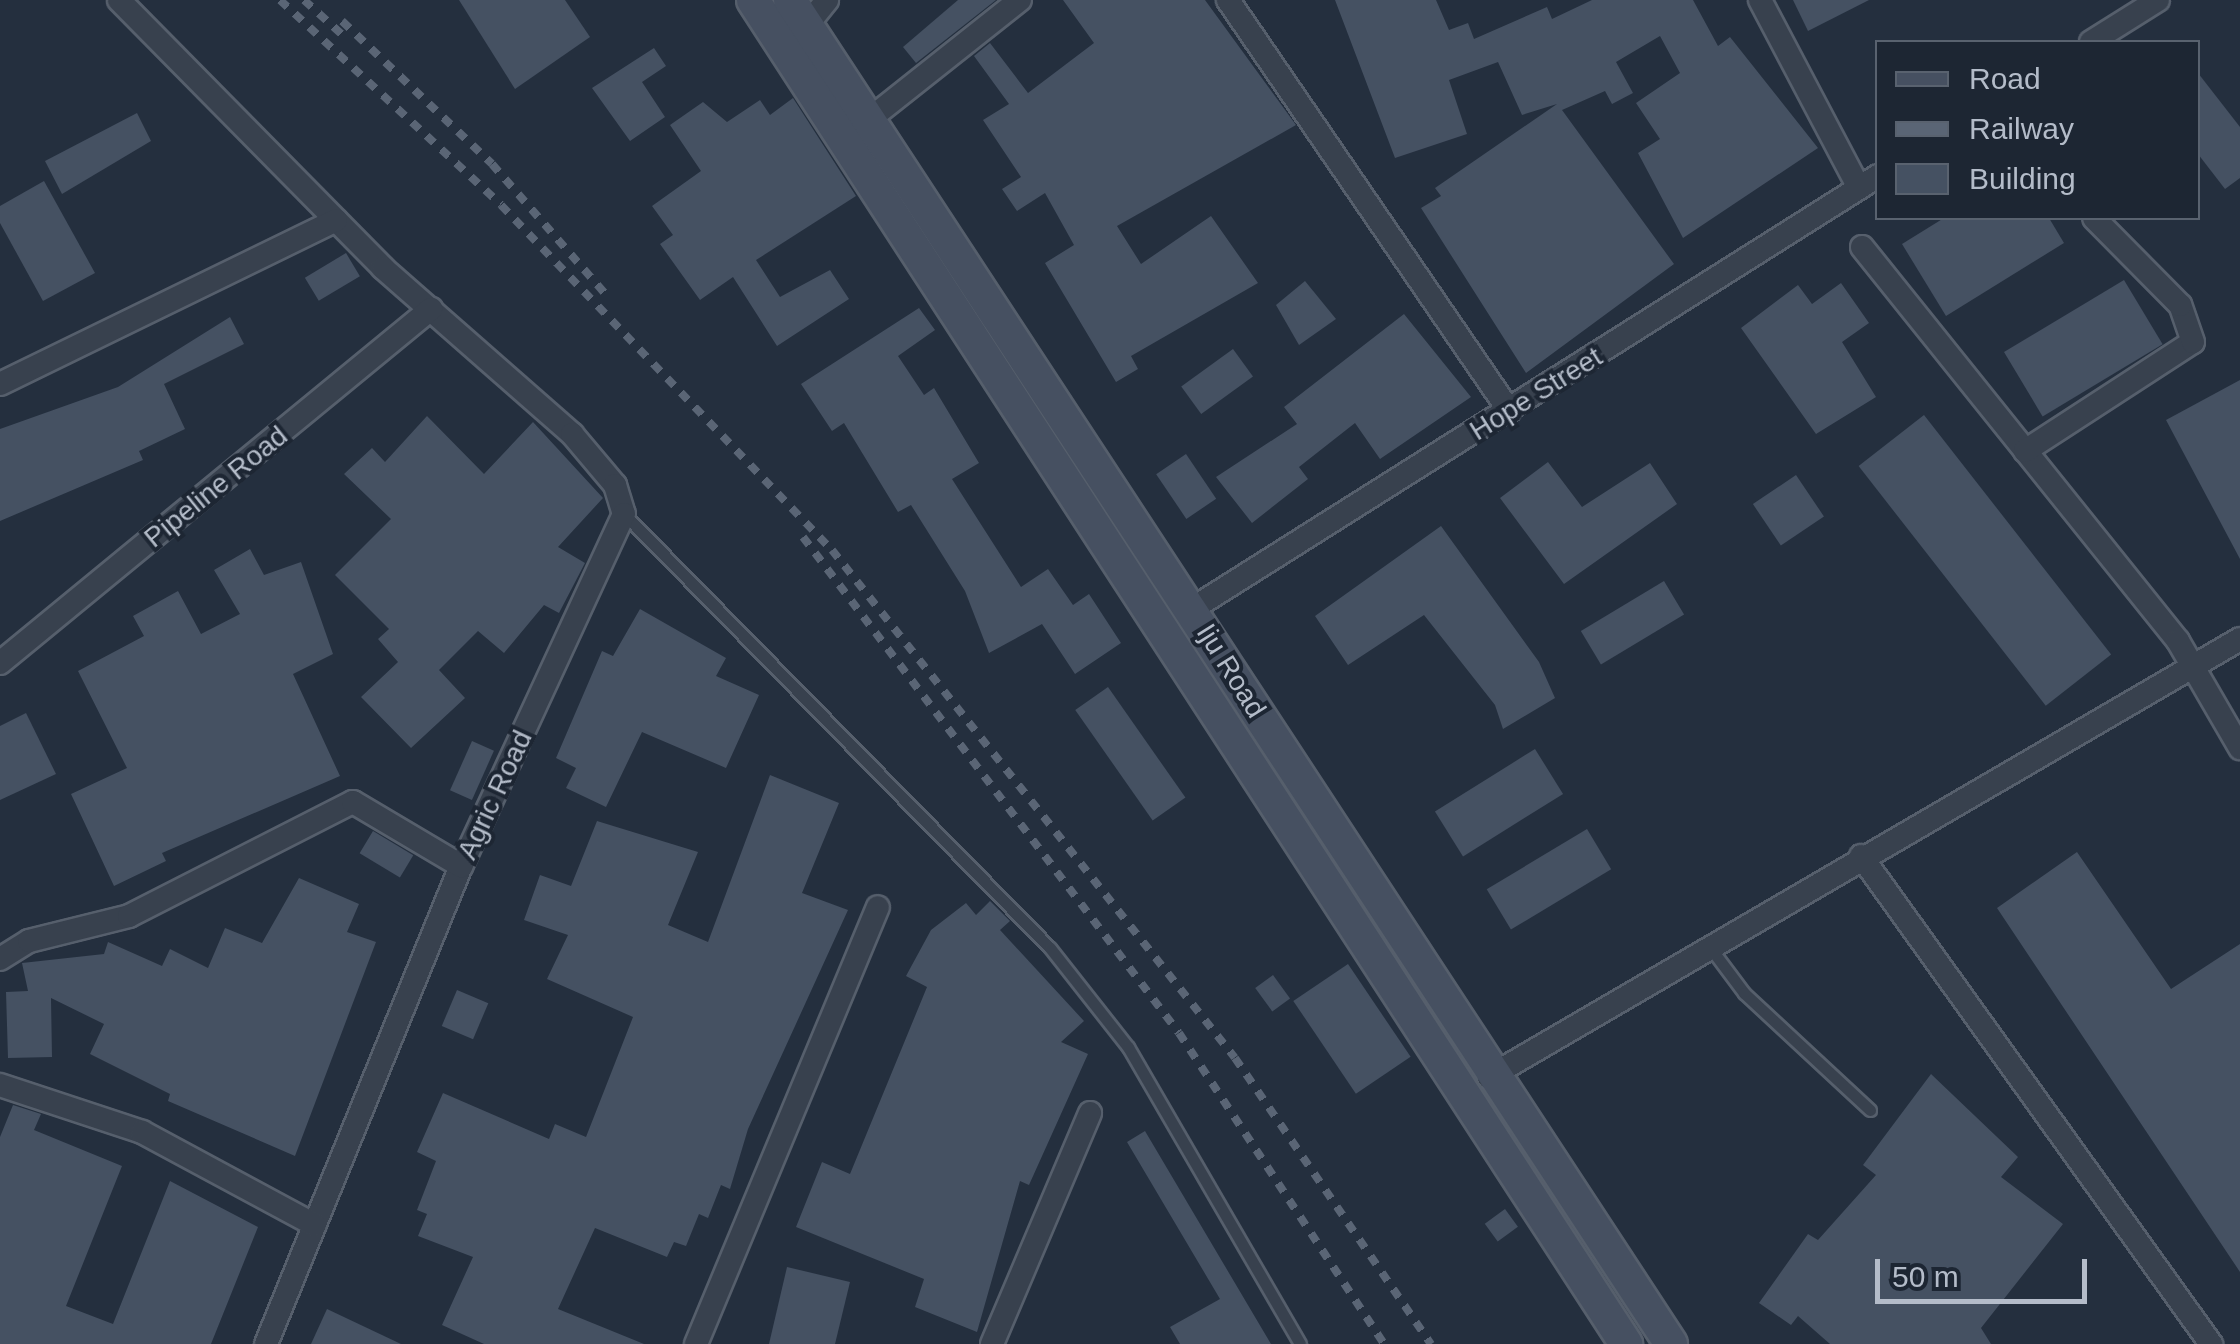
<!DOCTYPE html>
<style>
body{margin:0}
#map{position:relative;width:2240px;height:1344px;overflow:hidden;background:#242f3e;font-family:Arial,sans-serif}
div>[style]{position:absolute}
.building>*{inset:0;background:#455162;transform-origin:0 0}
.roads{filter:drop-shadow(2px 0 #565f6c) drop-shadow(-2px 0 #565f6c) drop-shadow(0 2px #565f6c) drop-shadow(0 -2px #565f6c)}
.service>*{height:11px;margin:-5.5px;padding:0 5.5px;transform-origin:5.5px;border-radius:5.5px;background:#38414e}
.minor>*{height:22px;margin:-11px;padding:0 11px;transform-origin:11px;border-radius:11px;background:#38414e}
.secondary>*{height:32px;margin:-16px;padding:0 16px;transform-origin:16px;border-radius:16px;background:#465061}
.rail>*{height:8px;margin-top:-4px;transform-origin:0;background:repeating-linear-gradient(90deg,#5a6575 0 10px,transparent 0 20px)}
span{translate:-50% -50%;white-space:nowrap;text-align:center;line-height:1.15;-webkit-text-stroke:8px #1d2633;paint-order:stroke}
.street-label{font-size:28px;color:#b4bcc9}
.legend{position:absolute;left:1875px;top:40px;width:325px;height:180px;box-sizing:border-box;background:#1d2633;border:2px solid #59626f;margin:0;padding:12px 18px;list-style:none;font-size:30px;color:#b4bcc9}
.legend li{display:flex;align-items:center;gap:20px;height:50px}
.legend b{width:50px;border:2px solid #59626f}
.scale{position:absolute;left:1875px;top:1259px;width:212px;height:45px;box-sizing:border-box;border:5px solid #b4bcc9;border-top:0;padding-left:12px;font-size:30px;line-height:35px;white-space:nowrap;color:#b4bcc9;-webkit-text-stroke:8px #1d2633;paint-order:stroke}
</style>
<div id="map">
<div class="building">
<div style="clip-path:polygon(459px 0,565px 0,590px 37px,515px 89px)"></div>
<div style="clip-path:polygon(958px 0,996px 0,916px 63px,903px 47px)"></div>
<div style="clip-path:polygon(1063px 0,1205px 0,1296px 125px,1117px 226px,1141px 264px,1211px 216px,1258px 283px,1131px 356px,1138px 369px,1116px 382px,1045px 263px,1074px 245px,1045px 193px,1017px 211px,1002px 189px,1021px 177px,983px 120px,1009px 104px,974px 56px,990px 43px,1028px 93px,1094px 43px)"></div>
<div style="clip-path:polygon(1335px 0,1436px 0,1449px 30px,1468px 23px,1474px 39px,1547px 7px,1552px 19px,1592px 0,1693px 0,1718px 46px,1730px 37px,1818px 148px,1683px 238px,1638px 153px,1660px 139px,1636px 103px,1680px 73px,1660px 36px,1616px 62px,1633px 93px,1612px 104px,1605px 91px,1562px 110px,1674px 264px,1526px 373px,1421px 208px,1441px 196px,1435px 188px,1557px 104px,1522px 115px,1498px 62px,1449px 80px,1467px 134px,1395px 158px)"></div>
<div style="clip-path:polygon(1793px 0,1869px 0,1808px 31px)"></div>
<div style="clip-path:polygon(654px 48px,666px 66px,642px 82px,665px 117px,630px 141px,592px 88px)"></div>
<div style="clip-path:polygon(2198px 73px,2240px 127px,2240px 178px,2225px 189px,2198px 154px)"></div>
<div style="clip-path:polygon(793px 98px,856px 196px,756px 260px,780px 297px,830px 270px,849px 299px,777px 346px,733px 277px,700px 300px,660px 244px,673px 235px,652px 206px,701px 171px,670px 125px,703px 102px,727px 122px,760px 100px,770px 115px)"></div>
<div style="clip-path:polygon(137px 113px,151px 141px,62px 194px,45px 161px)"></div>
<div style="clip-path:polygon(44px 181px,95px 273px,43px 301px,0 223px,0 206px)"></div>
<div style="clip-path:polygon(1944px 218px,2049px 218px,2064px 243px,1946px 316px,1902px 244px)"></div>
<div style="left:346px;top:253px;width:27px;height:48px;rotate:59deg"></div>
<div style="left:2124px;top:280px;width:75px;height:140px;rotate:59deg"></div>
<div style="clip-path:polygon(1305px 281px,1336px 319px,1299px 345px,1276px 305px)"></div>
<div style="clip-path:polygon(1841px 283px,1869px 323px,1842px 342px,1876px 397px,1816px 434px,1741px 328px,1798px 285px,1812px 304px)"></div>
<div style="clip-path:polygon(919px 308px,935px 330px,898px 356px,924px 395px,934px 388px,979px 463px,952px 479px,1021px 587px,1048px 569px,1073px 605px,1089px 594px,1121px 643px,1075px 674px,1042px 624px,989px 653px,965px 591px,911px 505px,898px 512px,844px 423px,832px 431px,801px 384px)"></div>
<div style="clip-path:polygon(1404px 314px,1471px 397px,1380px 459px,1355px 423px,1299px 467px,1308px 479px,1252px 523px,1216px 477px,1297px 424px,1284px 407px)"></div>
<div style="clip-path:polygon(230px 317px,244px 344px,164px 384px,185px 429px,139px 451px,143px 460px,0 521px,0 429px,118px 387px)"></div>
<div style="left:1233px;top:349px;width:34px;height:64px;rotate:54deg"></div>
<div style="clip-path:polygon(2240px 380px,2240px 559px,2166px 420px)"></div>
<div style="left:1924px;top:415px;width:304px;height:83px;rotate:52deg"></div>
<div style="clip-path:polygon(427px 416px,484px 474px,533px 422px,603px 498px,558px 547px,585px 563px,559px 613px,544px 605px,504px 653px,478px 631px,439px 670px,465px 698px,411px 748px,361px 697px,398px 662px,378px 639px,389px 629px,335px 575px,391px 519px,344px 474px,372px 448px,385px 462px)"></div>
<div style="left:1186px;top:454px;width:54px;height:36px;rotate:56deg"></div>
<div style="clip-path:polygon(1548px 462px,1582px 507px,1650px 463px,1677px 504px,1564px 584px,1500px 498px)"></div>
<div style="left:1796px;top:475px;width:50px;height:52px;rotate:56deg"></div>
<div style="clip-path:polygon(1441px 526px,1539px 662px,1555px 698px,1503px 729px,1495px 705px,1424px 615px,1348px 665px,1315px 616px)"></div>
<div style="clip-path:polygon(250px 549px,264px 575px,301px 562px,333px 654px,293px 674px,340px 776px,162px 853px,166px 861px,114px 886px,71px 794px,127px 768px,78px 671px,144px 636px,133px 616px,178px 591px,201px 634px,240px 614px,214px 570px)"></div>
<div style="left:1664px;top:581px;width:39px;height:97px;rotate:59deg"></div>
<div style="clip-path:polygon(640px 609px,726px 658px,716px 676px,759px 695px,726px 768px,642px 732px,606px 807px,566px 788px,576px 768px,556px 758px,602px 651px,613px 656px)"></div>
<div style="left:1108px;top:687px;width:135px;height:40px;rotate:55deg"></div>
<div style="clip-path:polygon(26px 713px,56px 774px,0 800px,0 726px)"></div>
<div style="left:472px;top:741px;width:24px;height:54px;rotate:24deg"></div>
<div style="left:1535px;top:749px;width:53px;height:118px;rotate:58deg"></div>
<div style="clip-path:polygon(770px 775px,839px 803px,802px 893px,848px 910px,748px 1129px,730px 1189px,721px 1185px,708px 1218px,699px 1214px,686px 1246px,674px 1242px,667px 1257px,595px 1228px,558px 1309px,644px 1344px,484px 1344px,442px 1325px,473px 1257px,418px 1236px,427px 1214px,417px 1210px,436px 1161px,417px 1152px,443px 1093px,549px 1139px,555px 1124px,586px 1137px,633px 1017px,547px 979px,568px 935px,524px 920px,540px 875px,571px 886px,597px 821px,698px 852px,668px 925px,708px 942px)"></div>
<div style="left:1587px;top:829px;width:47px;height:117px;rotate:59deg"></div>
<div style="left:373px;top:831px;width:47px;height:26px;rotate:31deg"></div>
<div style="clip-path:polygon(2077px 852px,2171px 989px,2240px 944px,2240px 1272px,1997px 908px)"></div>
<div style="clip-path:polygon(299px 878px,359px 904px,347px 932px,376px 942px,295px 1156px,168px 1101px,170px 1094px,90px 1054px,104px 1024px,51px 998px,52px 1057px,8px 1058px,6px 992px,28px 991px,22px 963px,104px 954px,108px 942px,162px 966px,170px 949px,208px 968px,225px 928px,262px 943px)"></div>
<div style="clip-path:polygon(990px 901px,1010px 921px,1000px 930px,1084px 1021px,1061px 1042px,1088px 1054px,1029px 1185px,1020px 1181px,977px 1332px,915px 1307px,924px 1279px,796px 1227px,822px 1162px,850px 1174px,927px 987px,906px 976px,931px 930px,966px 903px,976px 915px)"></div>
<div style="left:1348px;top:964px;width:112px;height:66px;rotate:56deg"></div>
<div style="left:1273px;top:975px;width:29px;height:22px;rotate:54deg"></div>
<div style="left:457px;top:990px;width:34px;height:39px;rotate:23deg"></div>
<div style="clip-path:polygon(1931px 1074px,2018px 1157px,2001px 1177px,2063px 1224px,1981px 1328px,1991px 1344px,1830px 1344px,1798px 1316px,1791px 1325px,1759px 1303px,1808px 1234px,1818px 1240px,1876px 1175px,1863px 1165px)"></div>
<div style="clip-path:polygon(13px 1105px,41px 1114px,34px 1130px,122px 1166px,66px 1306px,113px 1324px,170px 1181px,258px 1227px,211px 1344px,0 1344px,0 1137px)"></div>
<div style="clip-path:polygon(1145px 1131px,1271px 1344px,1180px 1344px,1170px 1327px,1220px 1299px,1127px 1142px)"></div>
<div style="left:1505px;top:1209px;width:22px;height:25px;rotate:54deg"></div>
<div style="clip-path:polygon(787px 1267px,850px 1282px,835px 1344px,769px 1344px)"></div>
<div style="clip-path:polygon(327px 1309px,401px 1344px,311px 1344px)"></div>
</div>
<div class="roads">
<div class="service">
<div style="left:624px;top:514px;width:608px;rotate:45.53deg"></div>
<div style="left:1050px;top:948px;width:126px;rotate:51.8deg"></div>
<div style="left:1128px;top:1047px;width:343px;rotate:59.9deg"></div>
<div style="left:1709px;top:946px;width:59px;rotate:53.3deg"></div>
<div style="left:1744px;top:993px;width:172px;rotate:42.9deg"></div>
</div>
<div class="minor">
<div style="left:119px;top:0;width:376px;rotate:45.4deg"></div>
<div style="left:383px;top:268px;width:252px;rotate:41.3deg"></div>
<div style="left:572px;top:434px;width:67px;rotate:49.9deg"></div>
<div style="left:615px;top:485px;width:30px;rotate:73deg"></div>
<div style="left:624px;top:514px;width:388px;rotate:114.8deg"></div>
<div style="left:461px;top:866px;width:516px;rotate:112.19deg"></div>
<div style="left:1228px;top:0;width:498px;rotate:55.6deg"></div>
<div style="left:1760px;top:0;width:212px;rotate:62.2deg"></div>
<div style="left:807px;top:25px;width:32px;rotate:-51deg"></div>
<div style="left:2091px;top:42px;width:79px;rotate:-32.1deg"></div>
<div style="left:871px;top:118px;width:190px;rotate:-38.4deg"></div>
<div style="left:1862px;top:247px;width:505px;rotate:51.27deg"></div>
<div style="left:2178px;top:641px;width:124px;rotate:59.9deg"></div>
<div style="left:0;top:384px;width:374px;rotate:-26deg"></div>
<div style="left:2025px;top:451px;width:200px;rotate:-33deg"></div>
<div style="left:2193px;top:342px;width:39px;rotate:-109deg"></div>
<div style="left:2180px;top:305px;width:122px;rotate:-134.7deg"></div>
<div style="left:1192px;top:609px;width:811px;rotate:-32.26deg"></div>
<div style="left:0;top:663px;width:558px;rotate:-39.4deg"></div>
<div style="left:1861px;top:856px;width:601px;rotate:54.35deg"></div>
<div style="left:0;top:959px;width:34px;rotate:-32deg"></div>
<div style="left:29px;top:941px;width:103px;rotate:-14deg"></div>
<div style="left:129px;top:916px;width:251px;rotate:-27deg"></div>
<div style="left:353px;top:802px;width:126px;rotate:30.7deg"></div>
<div style="left:1489px;top:1077px;width:869px;rotate:-30.25deg"></div>
<div style="left:0;top:1085px;width:150px;rotate:18.3deg"></div>
<div style="left:142px;top:1132px;width:196px;rotate:28.3deg"></div>
<div style="left:696px;top:1344px;width:473px;rotate:-67.4deg"></div>
<div style="left:992px;top:1344px;width:251px;rotate:-67deg"></div>
</div>
<div class="secondary">
<div style="left:753px;top:0;width:1603px;rotate:56.99deg"></div>
<div style="left:790px;top:0;width:1607px;rotate:56.75deg"></div>
</div>
</div>
<div class="rail">
<div style="left:280px;top:0;width:301px;rotate:42.8deg"></div>
<div style="left:501px;top:205px;width:478px;rotate:46.2deg"></div>
<div style="left:832px;top:550px;width:648px;rotate:51.57deg"></div>
<div style="left:1235px;top:1058px;width:347px;rotate:55.6deg"></div>
<div style="left:304px;top:0;width:58px;rotate:42.2deg"></div>
<div style="left:342px;top:21px;width:207px;rotate:43.6deg"></div>
<div style="left:492px;top:164px;width:178px;rotate:48.9deg"></div>
<div style="left:803px;top:537px;width:622px;rotate:52.84deg"></div>
<div style="left:1179px;top:1033px;width:372px;rotate:56.6deg"></div>
</div>
<div class="street-label">
<span style="left:1536px;top:394px;rotate:-32deg">Hope Street</span>
<span style="left:216px;top:487px;rotate:-39deg">Pipeline Road</span>
<span style="left:1231px;top:671px;rotate:58deg">Iju Road</span>
<span style="left:495px;top:795px;rotate:-65deg">Agric Road</span>
</div>
<ul class="legend">
<li><b style="height:12px;background:#465061"></b>Road</li>
<li><b style="height:12px;background:#5a6575"></b>Railway</li>
<li><b style="height:28px;background:#455162"></b>Building</li>
</ul>
<div class="scale">50 m</div>
</div>
